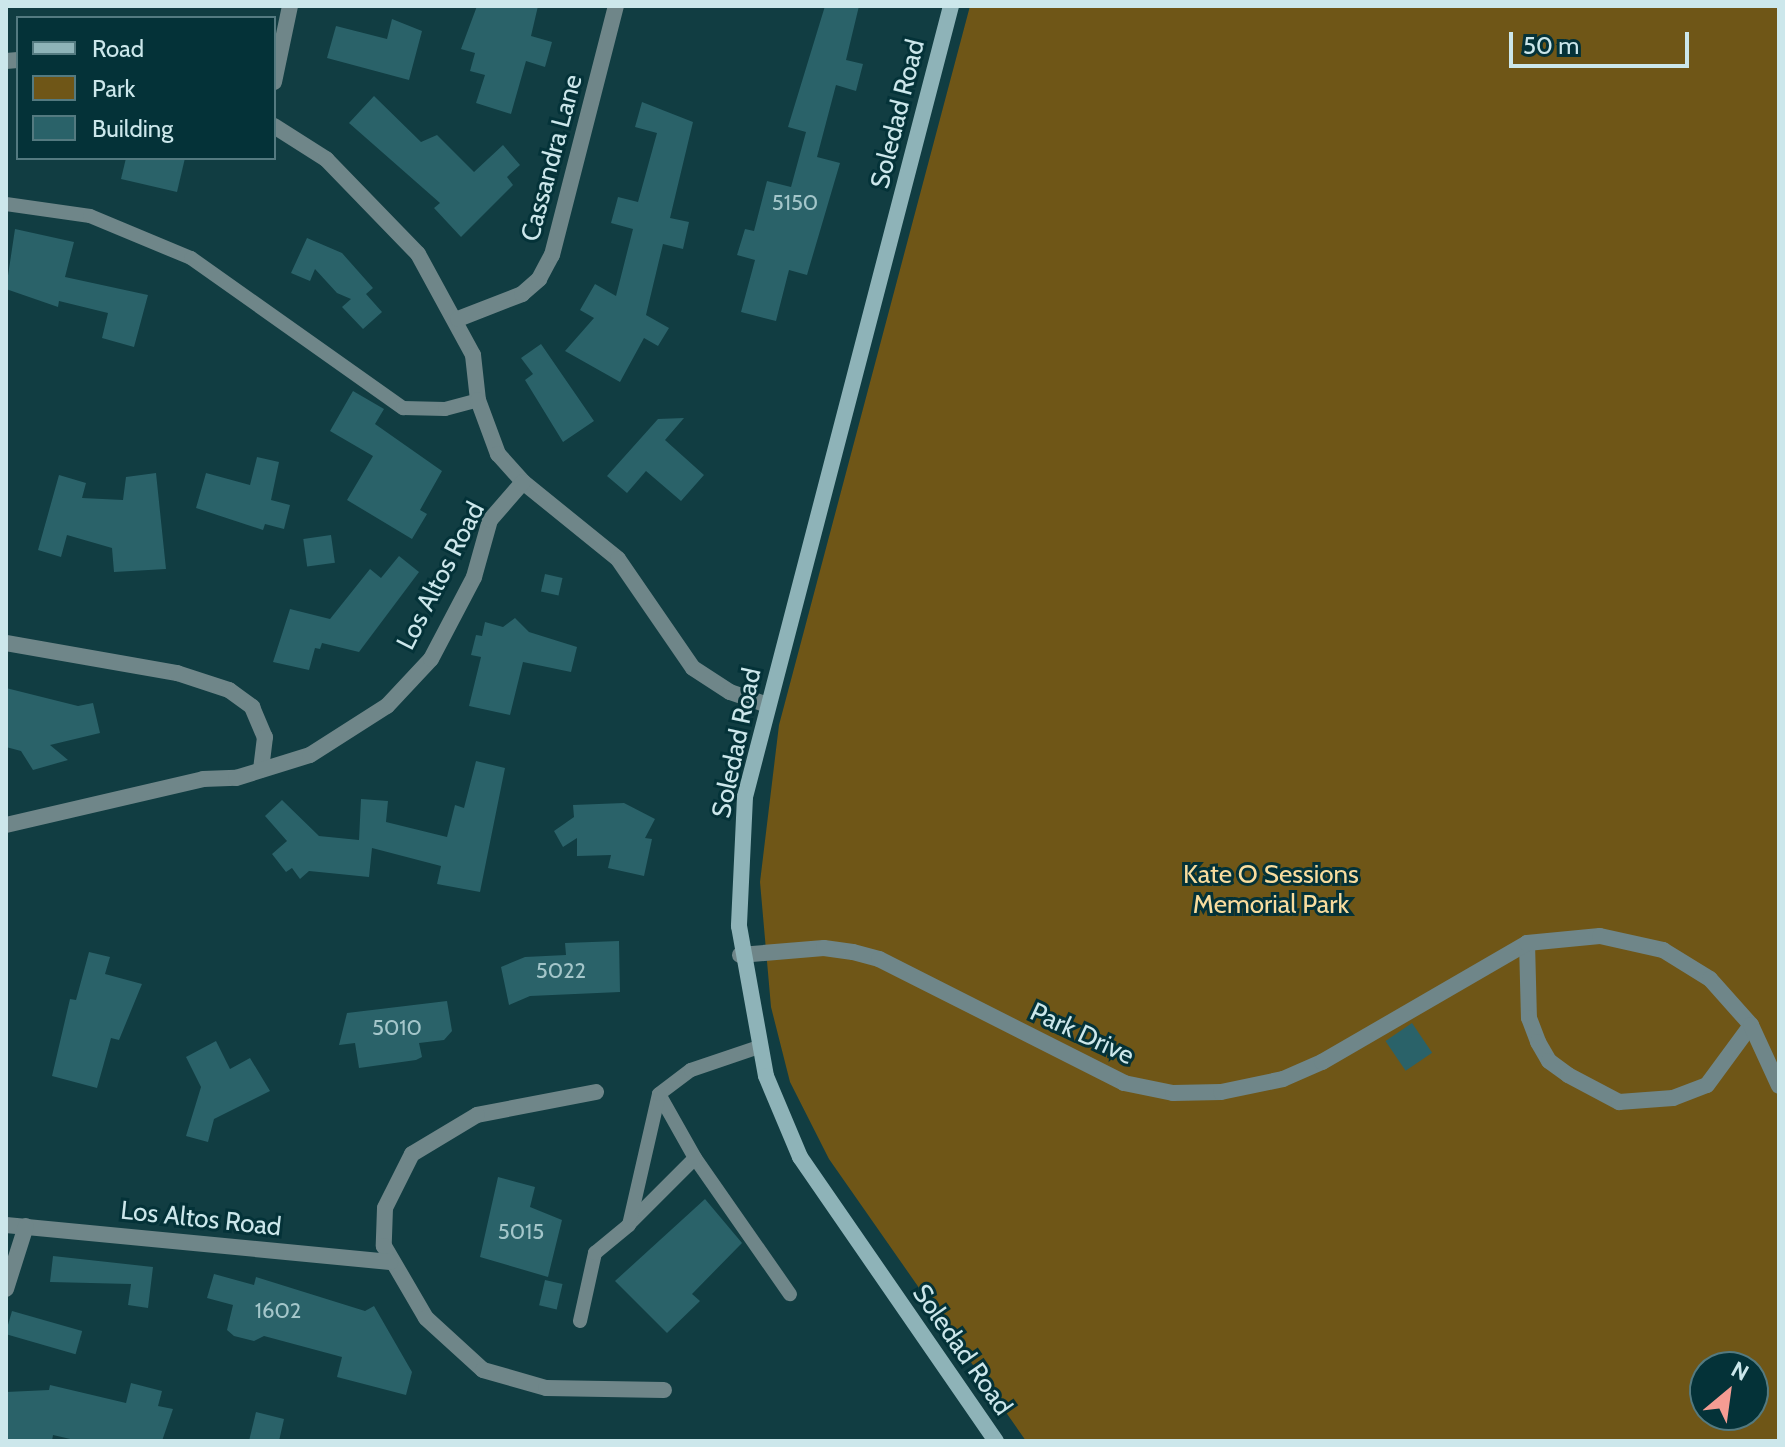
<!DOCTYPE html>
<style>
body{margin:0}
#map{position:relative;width:1785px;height:1447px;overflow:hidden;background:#113d42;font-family:Cabin,sans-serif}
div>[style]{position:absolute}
.green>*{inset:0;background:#6f5617}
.building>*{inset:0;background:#2a6269;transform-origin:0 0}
.lane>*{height:14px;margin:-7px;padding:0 7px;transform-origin:7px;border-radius:7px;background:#6f8689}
.street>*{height:16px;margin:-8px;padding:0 8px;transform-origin:8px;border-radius:8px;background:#6f8689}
.secondary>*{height:16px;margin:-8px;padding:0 8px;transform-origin:8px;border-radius:8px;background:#8eb3b8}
span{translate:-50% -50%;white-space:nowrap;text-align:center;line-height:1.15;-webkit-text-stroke:6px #043238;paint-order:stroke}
.number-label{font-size:22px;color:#a4c6ca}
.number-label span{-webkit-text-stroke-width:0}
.street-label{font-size:26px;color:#cce7eb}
.park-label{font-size:26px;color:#f8dc9e}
.frame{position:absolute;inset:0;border:8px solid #cce7eb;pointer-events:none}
.legend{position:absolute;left:16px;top:16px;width:260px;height:144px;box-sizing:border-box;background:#043238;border:2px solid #547a80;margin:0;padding:10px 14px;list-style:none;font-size:24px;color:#cce7eb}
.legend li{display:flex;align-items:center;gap:16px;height:40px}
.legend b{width:40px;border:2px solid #547a80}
.north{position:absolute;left:1689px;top:1351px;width:80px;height:80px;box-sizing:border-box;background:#043238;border:2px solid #547a80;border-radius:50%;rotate:29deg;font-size:22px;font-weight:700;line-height:32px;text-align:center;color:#cce7eb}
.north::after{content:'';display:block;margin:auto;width:28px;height:36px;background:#f59c93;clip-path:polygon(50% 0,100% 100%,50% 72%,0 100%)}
.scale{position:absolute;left:1509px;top:32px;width:180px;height:36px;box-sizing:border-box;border:4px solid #cce7eb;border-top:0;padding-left:10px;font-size:24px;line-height:28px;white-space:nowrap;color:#cce7eb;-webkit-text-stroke:6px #043238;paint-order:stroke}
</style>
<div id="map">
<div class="green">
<div style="clip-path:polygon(evenodd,970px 6px,1779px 6px,1779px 1441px,1026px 1441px,829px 1159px,790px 1082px,771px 1007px,760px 882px,779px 725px,970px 6px,1705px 1367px,1753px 1367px,1753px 1415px,1705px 1415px,1705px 1367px)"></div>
</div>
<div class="building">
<div style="clip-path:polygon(477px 6px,538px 6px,531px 36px,552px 42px,545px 67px,526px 61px,511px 114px,476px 103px,485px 75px,470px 71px,475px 53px,461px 49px)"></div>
<div style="clip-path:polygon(825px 6px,859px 6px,846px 60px,863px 64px,856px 91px,836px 85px,817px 157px,840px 163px,807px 275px,789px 270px,776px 321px,741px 312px,755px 260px,737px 255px,745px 229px,754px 231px,767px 181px,791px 187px,806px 132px,788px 127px)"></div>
<div style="clip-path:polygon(392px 19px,422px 31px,409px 80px,327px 58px,336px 26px,387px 39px)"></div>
<div style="clip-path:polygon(374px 96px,421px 142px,437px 135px,474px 172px,503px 145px,520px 165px,507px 177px,513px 185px,461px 237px,434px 208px,440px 203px,349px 123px)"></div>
<div style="clip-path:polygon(642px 102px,693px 122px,670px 218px,689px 222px,683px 249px,663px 244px,646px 315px,669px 328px,658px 346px,644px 338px,620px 382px,565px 351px,594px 318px,580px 310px,595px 284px,616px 296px,633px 229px,611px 223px,618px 197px,638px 202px,657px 133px,635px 127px)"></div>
<div style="clip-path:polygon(126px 158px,185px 158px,177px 192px,121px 179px)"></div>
<div style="clip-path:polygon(15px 229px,74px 242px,65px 277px,148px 295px,134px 347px,102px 338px,108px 313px,59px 301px,58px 307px,6px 289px)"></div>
<div style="clip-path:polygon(307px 238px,342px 253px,373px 288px,366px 294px,382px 312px,363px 329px,342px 307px,351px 299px,337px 293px,315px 269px,310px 281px,291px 273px)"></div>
<div style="clip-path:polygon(541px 344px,594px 421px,563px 442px,525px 380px,533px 374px,521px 358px)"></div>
<div style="clip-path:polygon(353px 391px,384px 409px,375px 424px,442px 471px,420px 510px,427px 514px,412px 539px,347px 500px,373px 456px,330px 431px)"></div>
<div style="clip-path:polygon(684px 418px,665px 440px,704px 475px,681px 501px,646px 471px,627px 493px,607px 476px,658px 419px)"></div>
<div style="clip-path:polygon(257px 457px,279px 462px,271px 500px,290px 505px,284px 529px,265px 524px,263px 530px,196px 508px,206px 473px,250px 485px)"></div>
<div style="clip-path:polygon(156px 473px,166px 569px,114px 572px,112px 548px,67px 535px,61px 557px,38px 550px,59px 475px,86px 483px,82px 498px,123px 500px,126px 477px)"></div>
<div style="left:331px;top:535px;width:28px;height:28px;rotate:82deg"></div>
<div style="clip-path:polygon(399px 556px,419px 572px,359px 652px,322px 643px,320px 649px,315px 648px,309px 670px,273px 662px,290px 609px,330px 619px,370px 569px,381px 578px)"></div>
<div style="left:545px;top:574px;width:18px;height:18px;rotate:13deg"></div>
<div style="clip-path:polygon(515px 618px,529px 632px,577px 647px,571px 672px,523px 662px,510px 715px,469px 706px,481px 657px,471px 655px,476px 635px,482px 636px,485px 622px,503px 627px)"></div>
<div style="clip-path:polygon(6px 688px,78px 706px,93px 703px,100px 733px,50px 745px,68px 760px,33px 770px,21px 751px,6px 747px)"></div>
<div style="clip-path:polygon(476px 761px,505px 768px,480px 892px,437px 884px,441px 866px,372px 848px,369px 877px,309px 871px,300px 879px,292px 868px,286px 872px,272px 854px,287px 841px,265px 816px,282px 800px,319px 836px,359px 840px,361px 799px,388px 801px,386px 822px,447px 837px,455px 805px,464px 808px)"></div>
<div style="clip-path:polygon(624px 803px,655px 819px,645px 838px,652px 839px,644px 876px,608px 868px,611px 855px,577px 856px,577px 838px,563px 847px,554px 831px,574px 817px,573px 805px)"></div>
<div style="clip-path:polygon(619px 941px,620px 992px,530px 996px,509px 1005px,501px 967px,525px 957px,566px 955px,565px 943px)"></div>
<div style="clip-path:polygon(89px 952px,110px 957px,105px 974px,142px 984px,119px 1040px,111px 1038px,97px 1088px,52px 1076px,70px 999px,76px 1000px)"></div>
<div style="clip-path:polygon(447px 1001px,452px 1031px,444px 1040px,419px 1043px,422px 1057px,416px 1060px,359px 1068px,355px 1043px,339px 1045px,347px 1013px)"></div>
<div style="left:1412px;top:1023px;width:36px;height:32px;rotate:56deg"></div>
<div style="clip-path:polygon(216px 1041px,230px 1069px,250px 1058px,270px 1091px,214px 1119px,208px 1142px,186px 1136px,201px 1087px,186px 1057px)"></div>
<div style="clip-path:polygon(498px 1177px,535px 1187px,530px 1207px,562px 1220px,548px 1277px,480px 1257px)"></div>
<div style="clip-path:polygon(705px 1199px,742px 1243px,692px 1294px,700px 1301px,667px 1333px,615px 1281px)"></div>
<div style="clip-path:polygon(53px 1256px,153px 1267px,148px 1308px,128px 1305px,131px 1284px,50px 1282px)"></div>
<div style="clip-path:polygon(214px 1274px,254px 1285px,256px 1277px,365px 1311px,374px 1306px,412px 1372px,406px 1395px,337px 1377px,342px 1357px,264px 1336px,254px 1341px,234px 1336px,227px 1330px,233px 1305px,207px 1298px)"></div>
<div style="left:545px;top:1280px;width:18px;height:26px;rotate:13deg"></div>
<div style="left:12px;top:1311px;width:73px;height:24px;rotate:16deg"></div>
<div style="clip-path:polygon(131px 1383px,162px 1391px,158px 1406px,173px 1409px,162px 1441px,79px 1441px,53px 1435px,52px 1441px,7px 1441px,6px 1392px,49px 1390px,50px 1385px,126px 1403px)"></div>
<div style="clip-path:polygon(256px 1412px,284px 1419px,279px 1441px,249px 1441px)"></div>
</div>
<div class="lane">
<div style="left:6px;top:204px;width:85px;rotate:8.1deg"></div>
<div style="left:90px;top:216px;width:109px;rotate:22.6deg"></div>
<div style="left:191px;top:258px;width:260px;rotate:35.3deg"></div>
<div style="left:403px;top:408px;width:42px;rotate:1.4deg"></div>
<div style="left:445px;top:409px;width:34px;rotate:-15deg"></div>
<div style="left:695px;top:1158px;width:166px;rotate:55.1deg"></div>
<div style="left:629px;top:1224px;width:93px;rotate:-45deg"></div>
<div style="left:695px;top:1158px;width:73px;rotate:-119.4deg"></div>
<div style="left:580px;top:1321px;width:70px;rotate:-77.6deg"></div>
<div style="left:595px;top:1253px;width:44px;rotate:-39.5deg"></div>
<div style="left:629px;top:1225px;width:134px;rotate:-77.1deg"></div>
<div style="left:659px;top:1094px;width:40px;rotate:-37deg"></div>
<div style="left:691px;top:1070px;width:72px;rotate:-18.7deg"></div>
</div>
<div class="street">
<div style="left:6px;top:61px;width:12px;rotate:-5deg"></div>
<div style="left:274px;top:82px;width:78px;rotate:-78.1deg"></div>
<div style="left:274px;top:126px;width:62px;rotate:32.4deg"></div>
<div style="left:326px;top:159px;width:132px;rotate:45.9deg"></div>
<div style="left:418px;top:254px;width:115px;rotate:61.4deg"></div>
<div style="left:473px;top:355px;width:45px;rotate:83.7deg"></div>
<div style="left:478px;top:400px;width:58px;rotate:69.7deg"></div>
<div style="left:498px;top:454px;width:38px;rotate:48deg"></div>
<div style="left:523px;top:482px;width:122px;rotate:39deg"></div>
<div style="left:618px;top:559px;width:132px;rotate:55.5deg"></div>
<div style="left:693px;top:668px;width:44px;rotate:33deg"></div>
<div style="left:730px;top:692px;width:39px;rotate:19deg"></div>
<div style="left:458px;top:319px;width:69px;rotate:-21.3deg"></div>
<div style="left:522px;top:294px;width:23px;rotate:-41deg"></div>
<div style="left:539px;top:279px;width:27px;rotate:-62deg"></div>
<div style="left:552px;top:255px;width:257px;rotate:-75.6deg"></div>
<div style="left:6px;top:643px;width:174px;rotate:10deg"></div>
<div style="left:177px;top:673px;width:55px;rotate:18.1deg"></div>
<div style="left:229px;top:690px;width:29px;rotate:36deg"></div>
<div style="left:252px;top:707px;width:33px;rotate:67deg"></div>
<div style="left:265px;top:737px;width:33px;rotate:97deg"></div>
<div style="left:6px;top:825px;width:202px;rotate:-13.1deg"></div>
<div style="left:203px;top:779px;width:33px;rotate:-2deg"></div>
<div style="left:236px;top:778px;width:77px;rotate:-17.3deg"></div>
<div style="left:310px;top:755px;width:91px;rotate:-32.5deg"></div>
<div style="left:387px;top:706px;width:64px;rotate:-46.9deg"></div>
<div style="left:431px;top:659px;width:93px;rotate:-62.3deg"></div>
<div style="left:474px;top:577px;width:59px;rotate:-74.3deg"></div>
<div style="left:490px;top:520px;width:50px;rotate:-49deg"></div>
<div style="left:1527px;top:943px;width:75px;rotate:88.5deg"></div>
<div style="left:1529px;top:1018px;width:26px;rotate:69deg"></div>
<div style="left:1538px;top:1042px;width:22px;rotate:60deg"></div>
<div style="left:1549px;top:1061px;width:24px;rotate:36deg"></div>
<div style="left:1568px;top:1075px;width:58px;rotate:27.9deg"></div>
<div style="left:1619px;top:1102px;width:54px;rotate:-4.2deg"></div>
<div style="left:1673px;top:1098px;width:36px;rotate:-21deg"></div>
<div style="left:1707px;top:1085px;width:74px;rotate:-53.7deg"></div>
<div style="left:740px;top:955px;width:84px;rotate:-4.8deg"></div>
<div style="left:824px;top:948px;width:29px;rotate:8deg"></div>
<div style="left:853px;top:952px;width:27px;rotate:15deg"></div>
<div style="left:879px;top:959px;width:275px;rotate:26.8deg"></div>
<div style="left:1124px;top:1083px;width:50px;rotate:11.5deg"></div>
<div style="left:1173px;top:1093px;width:48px;rotate:-1.2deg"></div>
<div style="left:1221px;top:1092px;width:63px;rotate:-11.8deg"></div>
<div style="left:1283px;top:1079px;width:43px;rotate:-23.6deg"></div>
<div style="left:1322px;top:1062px;width:237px;rotate:-30.1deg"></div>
<div style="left:1527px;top:943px;width:73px;rotate:-5.5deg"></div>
<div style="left:1600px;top:936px;width:65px;rotate:12.5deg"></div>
<div style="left:1663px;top:950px;width:55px;rotate:31.7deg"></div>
<div style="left:1710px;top:979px;width:62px;rotate:48.3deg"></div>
<div style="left:1751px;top:1025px;width:67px;rotate:65.3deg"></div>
<div style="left:596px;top:1092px;width:121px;rotate:169.1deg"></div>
<div style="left:477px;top:1115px;width:76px;rotate:149deg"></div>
<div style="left:412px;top:1154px;width:60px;rotate:116.6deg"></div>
<div style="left:385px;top:1208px;width:38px;rotate:92deg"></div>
<div style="left:384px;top:1246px;width:83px;rotate:59.7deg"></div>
<div style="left:426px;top:1318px;width:77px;rotate:42.4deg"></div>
<div style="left:483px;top:1370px;width:66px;rotate:15.9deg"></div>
<div style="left:546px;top:1388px;width:118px;rotate:1deg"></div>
<div style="left:6px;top:1225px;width:386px;rotate:5.5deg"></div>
<div style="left:6px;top:1289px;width:66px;rotate:-72.4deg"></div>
</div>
<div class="secondary">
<div style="left:951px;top:6px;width:817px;rotate:104.6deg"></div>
<div style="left:745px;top:797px;width:129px;rotate:92.7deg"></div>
<div style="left:739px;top:926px;width:152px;rotate:79.8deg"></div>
<div style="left:766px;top:1076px;width:88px;rotate:67.2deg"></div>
<div style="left:800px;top:1157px;width:345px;rotate:55.4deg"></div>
</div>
<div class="number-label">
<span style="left:795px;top:203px">5150</span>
<span style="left:561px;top:971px">5022</span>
<span style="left:397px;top:1028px">5010</span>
<span style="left:521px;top:1232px">5015</span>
<span style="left:278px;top:1311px">1602</span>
</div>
<div class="street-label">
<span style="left:898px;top:114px;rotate:-76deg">Soledad Road</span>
<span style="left:552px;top:158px;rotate:-75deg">Cassandra Lane</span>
<span style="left:441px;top:576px;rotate:-63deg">Los Altos Road</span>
<span style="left:737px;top:743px;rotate:-78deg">Soledad Road</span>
<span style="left:1082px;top:1034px;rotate:25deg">Park Drive</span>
<span style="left:201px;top:1219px;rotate:6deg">Los Altos Road</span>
<span style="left:962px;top:1350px;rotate:55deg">Soledad Road</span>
</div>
<div class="park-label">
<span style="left:1271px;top:890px">Kate O Sessions<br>Memorial Park</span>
</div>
<div class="frame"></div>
<ul class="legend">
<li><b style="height:10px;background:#8eb3b8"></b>Road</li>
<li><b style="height:22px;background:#6f5617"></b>Park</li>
<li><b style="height:22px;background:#2a6269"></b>Building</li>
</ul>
<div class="north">N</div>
<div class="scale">50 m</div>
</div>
